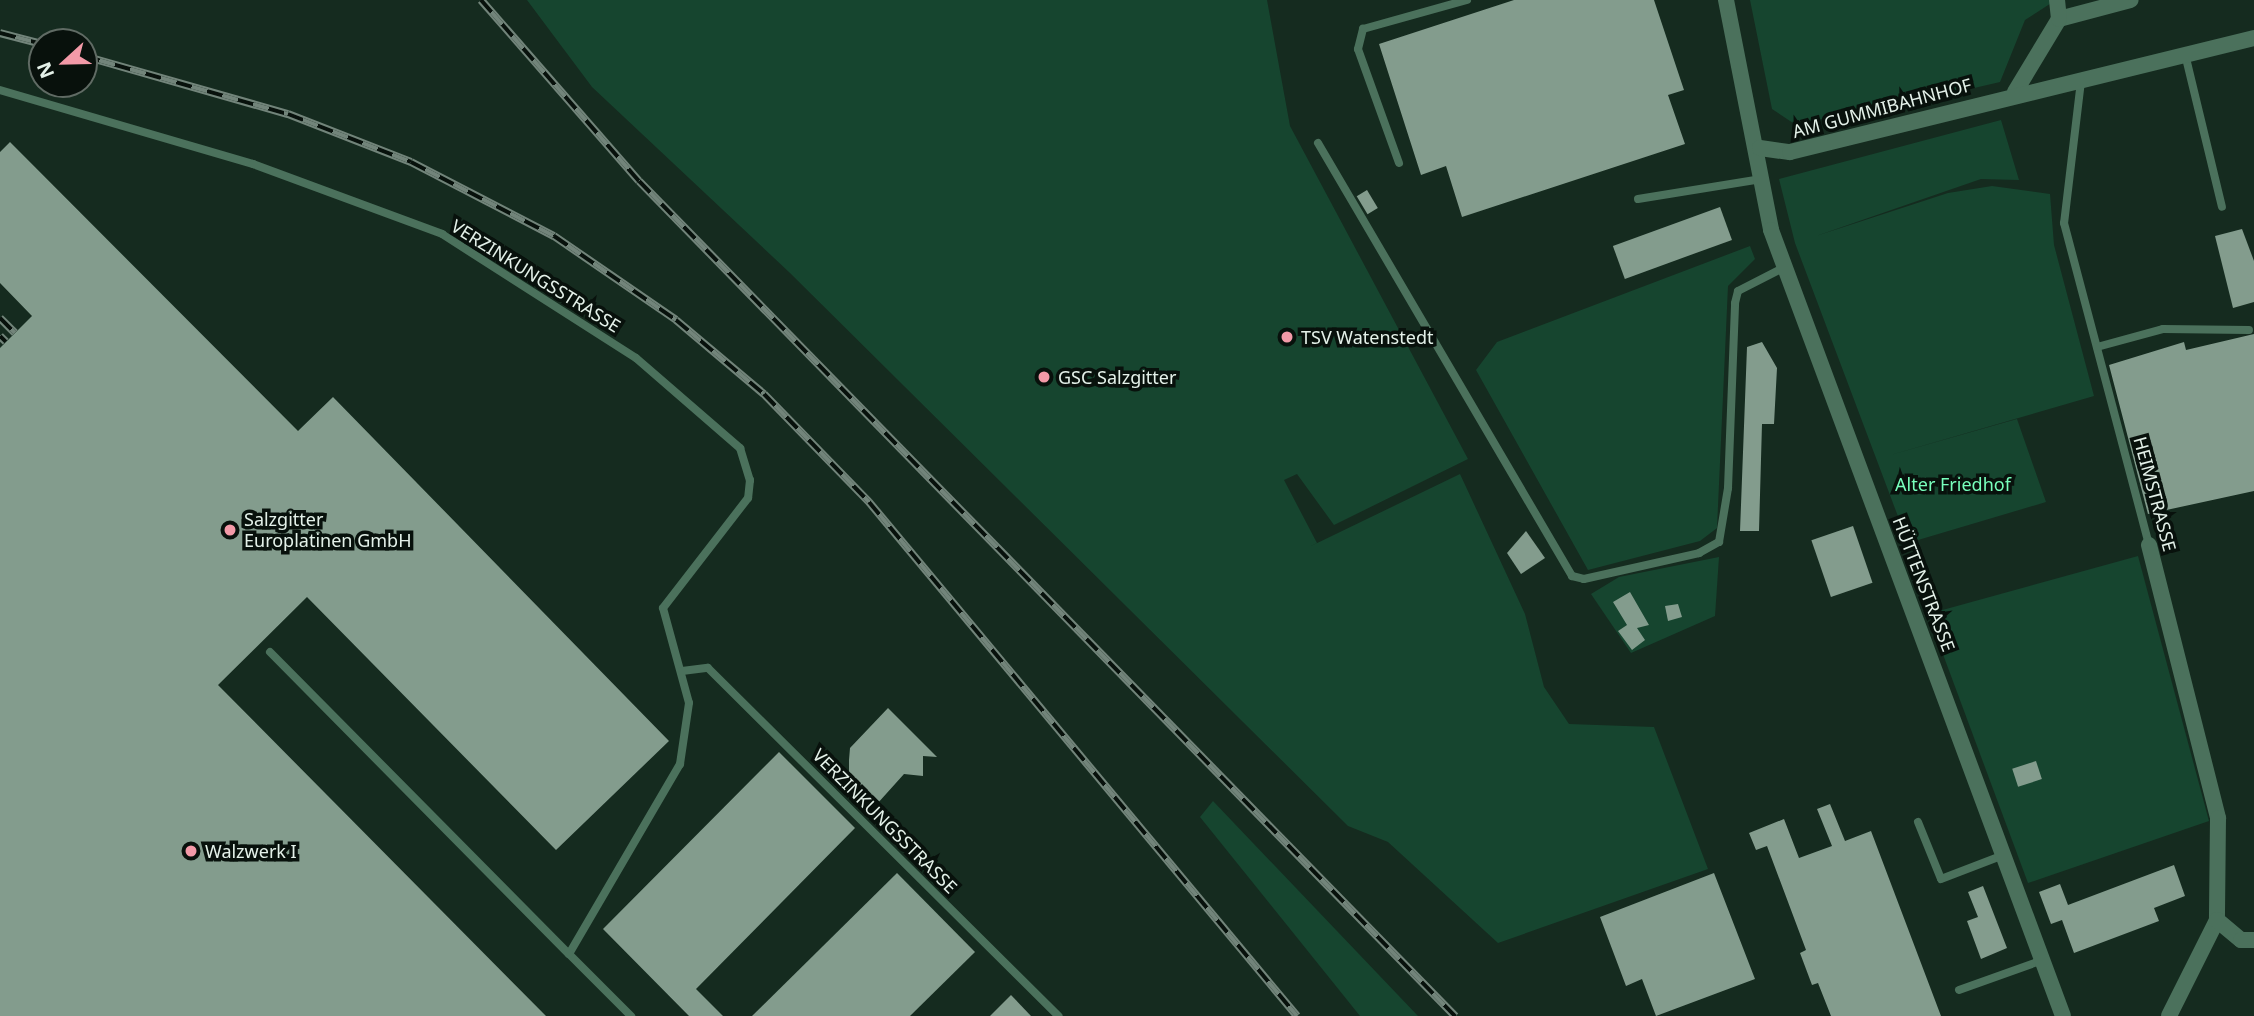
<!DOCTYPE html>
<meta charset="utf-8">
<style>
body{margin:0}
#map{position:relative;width:2254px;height:1016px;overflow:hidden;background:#152b1f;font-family:"Noto Sans",sans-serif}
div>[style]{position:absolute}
.green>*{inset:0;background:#16452f}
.building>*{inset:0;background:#839c8d;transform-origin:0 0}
.lane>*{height:8px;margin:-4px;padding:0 4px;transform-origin:4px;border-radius:4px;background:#4b715c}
.street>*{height:16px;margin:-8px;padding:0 8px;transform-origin:8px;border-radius:8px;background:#4b715c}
.rail>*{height:8px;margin-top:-4px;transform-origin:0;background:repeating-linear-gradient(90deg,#08110c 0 16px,#72847a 0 32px);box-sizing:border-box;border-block:2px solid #72847a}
.dots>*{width:19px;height:19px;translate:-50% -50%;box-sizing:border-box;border:4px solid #08110c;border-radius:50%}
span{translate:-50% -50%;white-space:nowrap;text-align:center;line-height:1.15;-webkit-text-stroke:7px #08110c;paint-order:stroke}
.street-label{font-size:18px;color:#e4f1e9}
.poi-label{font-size:18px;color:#e4f1e9}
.left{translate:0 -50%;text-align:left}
.park-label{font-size:18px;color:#78ffbc}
.north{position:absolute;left:28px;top:28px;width:70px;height:70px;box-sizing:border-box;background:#08110c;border:2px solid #606b64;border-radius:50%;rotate:248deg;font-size:19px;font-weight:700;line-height:28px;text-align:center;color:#e4f1e9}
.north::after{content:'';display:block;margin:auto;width:24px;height:32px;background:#f39aa8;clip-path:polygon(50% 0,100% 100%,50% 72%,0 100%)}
</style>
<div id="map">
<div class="green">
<div style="clip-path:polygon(527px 0,1267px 0,1290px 126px,1468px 459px,1334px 525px,1297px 474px,1284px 480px,1317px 543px,1309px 547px,1460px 474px,1525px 614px,1544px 687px,1569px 724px,1654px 727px,1708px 869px,1498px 943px,1388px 842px,1348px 826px,790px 273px,592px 87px)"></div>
<div style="clip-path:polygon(1750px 0,2056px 0,2025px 20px,2000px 82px,1862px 114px,1793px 123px,1772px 109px)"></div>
<div style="clip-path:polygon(2001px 120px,2019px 180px,1981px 179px,1816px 236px,1948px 193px,1992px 186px,2050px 194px,2054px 245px,2094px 396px,1887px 456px,2017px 419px,2046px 502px,1908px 543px,1795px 243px,1779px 179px)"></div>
<div style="clip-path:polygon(1750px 246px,1755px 259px,1728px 286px,1717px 528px,1700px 541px,1588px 570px,1476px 370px,1497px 342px)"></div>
<div style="clip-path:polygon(2138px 556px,2209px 821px,2028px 883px,1928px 614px)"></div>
<div style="clip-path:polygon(1719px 557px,1715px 616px,1631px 653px,1591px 594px,1619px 577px)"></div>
<div style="clip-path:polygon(1213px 801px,1418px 1016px,1360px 1016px,1200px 817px)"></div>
</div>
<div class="building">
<div style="clip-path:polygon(1514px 0,1654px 0,1684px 90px,1668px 95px,1685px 144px,1462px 217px,1446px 166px,1421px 175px,1379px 44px)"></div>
<div style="clip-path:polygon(10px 142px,298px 431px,333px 397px,669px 741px,556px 850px,307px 597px,218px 685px,546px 1016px,0 1016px,0 348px,32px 316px,0 283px,0 152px)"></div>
<div style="left:1367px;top:190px;width:21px;height:12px;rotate:59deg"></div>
<div style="left:1720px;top:207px;width:35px;height:114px;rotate:70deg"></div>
<div style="clip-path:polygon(2242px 229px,2254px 261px,2254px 302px,2233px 308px,2215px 236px)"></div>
<div style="clip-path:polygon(2254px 334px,2254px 491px,2148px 514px,2109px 365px,2184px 342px,2186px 350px)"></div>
<div style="clip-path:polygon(1762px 342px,1777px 368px,1774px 424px,1762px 424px,1759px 531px,1740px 531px,1747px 347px)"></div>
<div style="left:1853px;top:526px;width:60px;height:44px;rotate:71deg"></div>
<div style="clip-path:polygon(1526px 531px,1545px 558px,1521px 574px,1507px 553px)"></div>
<div style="clip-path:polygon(1630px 592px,1649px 625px,1637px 628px,1645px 640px,1632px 650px,1618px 631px,1627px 625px,1613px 602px)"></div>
<div style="clip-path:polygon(1678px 604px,1682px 617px,1668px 621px,1665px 606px)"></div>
<div style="clip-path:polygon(888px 708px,937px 757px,923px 756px,923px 776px,904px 774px,877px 804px,849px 779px,849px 760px,850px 748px)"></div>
<div style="clip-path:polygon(779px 752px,855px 828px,696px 989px,723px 1016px,689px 1016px,603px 929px)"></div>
<div style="left:2036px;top:761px;width:19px;height:25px;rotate:72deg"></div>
<div style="clip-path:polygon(1830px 804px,1845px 841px,1871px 831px,1941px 1016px,1831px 1016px,1818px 983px,1812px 985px,1800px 953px,1806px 950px,1767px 846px,1756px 850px,1749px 833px,1784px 819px,1799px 858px,1832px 846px,1817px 809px)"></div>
<div style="clip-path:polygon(2174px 865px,2185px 896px,2154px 908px,2159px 921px,2074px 953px,2062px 920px,2051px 924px,2039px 892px,2060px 884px,2068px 905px)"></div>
<div style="clip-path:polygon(897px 873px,975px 952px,910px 1016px,752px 1016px)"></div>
<div style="clip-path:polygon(1714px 873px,1755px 979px,1656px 1016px,1642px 979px,1626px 986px,1600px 917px)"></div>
<div style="clip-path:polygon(1983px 886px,2007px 948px,1981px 959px,1967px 921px,1978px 917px,1968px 892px)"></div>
<div style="clip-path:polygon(1011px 995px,1031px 1016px,990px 1016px)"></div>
</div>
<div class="lane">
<div style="left:2185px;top:54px;width:157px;rotate:76.4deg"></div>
<div style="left:2081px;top:81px;width:143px;rotate:96.8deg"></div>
<div style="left:2064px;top:223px;width:333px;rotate:75.2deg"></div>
<div style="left:0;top:90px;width:264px;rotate:16.3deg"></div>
<div style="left:253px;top:164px;width:202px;rotate:20.3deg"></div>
<div style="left:442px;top:234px;width:230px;rotate:32.6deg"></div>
<div style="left:636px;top:358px;width:138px;rotate:40.9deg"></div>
<div style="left:740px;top:448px;width:34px;rotate:73deg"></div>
<div style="left:750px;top:480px;width:18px;rotate:96deg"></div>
<div style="left:748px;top:498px;width:139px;rotate:127.7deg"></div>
<div style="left:663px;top:608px;width:98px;rotate:74.7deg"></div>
<div style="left:689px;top:703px;width:62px;rotate:98.4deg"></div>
<div style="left:680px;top:764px;width:220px;rotate:120.3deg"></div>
<div style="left:569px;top:954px;width:88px;rotate:45deg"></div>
<div style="left:1318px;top:143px;width:502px;rotate:59.6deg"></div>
<div style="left:1572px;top:576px;width:12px;rotate:14deg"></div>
<div style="left:1584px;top:579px;width:118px;rotate:-12.7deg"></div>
<div style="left:1699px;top:553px;width:23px;rotate:-29deg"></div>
<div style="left:1719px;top:542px;width:55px;rotate:-80.5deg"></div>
<div style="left:1728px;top:488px;width:185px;rotate:-87.8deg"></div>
<div style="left:1735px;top:303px;width:12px;rotate:-76deg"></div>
<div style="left:1738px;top:291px;width:53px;rotate:-27.1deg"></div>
<div style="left:1399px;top:163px;width:121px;rotate:-109.8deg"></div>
<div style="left:1358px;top:49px;width:21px;rotate:-76deg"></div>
<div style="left:1363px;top:29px;width:108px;rotate:-15.6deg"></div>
<div style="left:1638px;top:199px;width:125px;rotate:-9.2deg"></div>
<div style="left:2097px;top:347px;width:68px;rotate:-15.3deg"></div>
<div style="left:2163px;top:329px;width:86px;rotate:0.7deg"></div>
<div style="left:270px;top:652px;width:425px;rotate:45.3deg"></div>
<div style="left:682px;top:671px;width:26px;rotate:-7deg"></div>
<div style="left:708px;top:668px;width:494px;rotate:44.8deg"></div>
<div style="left:1918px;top:822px;width:61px;rotate:68deg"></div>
<div style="left:1941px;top:879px;width:67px;rotate:-20.9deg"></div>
<div style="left:1959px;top:990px;width:89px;rotate:-19.7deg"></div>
</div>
<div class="street">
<div style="left:1726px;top:0;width:234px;rotate:78.9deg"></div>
<div style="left:1771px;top:230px;width:838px;rotate:69.62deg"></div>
<div style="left:2059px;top:19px;width:74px;rotate:-14.8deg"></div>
<div style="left:2015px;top:92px;width:85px;rotate:-58.9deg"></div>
<div style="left:2059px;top:19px;width:19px;rotate:-96deg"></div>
<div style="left:1760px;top:148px;width:30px;rotate:8deg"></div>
<div style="left:1790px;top:152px;width:478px;rotate:-13.8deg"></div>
<div style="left:2149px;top:545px;width:282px;rotate:75.8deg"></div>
<div style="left:2218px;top:818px;width:102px;rotate:90.6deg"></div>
<div style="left:2217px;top:920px;width:107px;rotate:116.6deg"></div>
<div style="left:2217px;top:920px;width:31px;rotate:40deg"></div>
<div style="left:2241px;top:940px;width:13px"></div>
</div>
<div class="rail">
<div style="left:481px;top:0;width:240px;rotate:48.9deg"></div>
<div style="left:639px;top:181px;width:1168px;rotate:45.66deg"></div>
<div style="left:0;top:33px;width:43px;rotate:14.7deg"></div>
<div style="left:84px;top:56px;width:212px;rotate:15.9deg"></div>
<div style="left:288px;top:114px;width:132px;rotate:21.3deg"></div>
<div style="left:411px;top:162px;width:161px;rotate:27.4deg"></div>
<div style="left:554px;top:236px;width:148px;rotate:34.5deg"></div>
<div style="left:676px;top:320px;width:115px;rotate:40.1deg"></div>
<div style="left:764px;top:394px;width:151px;rotate:45.8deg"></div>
<div style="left:869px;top:502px;width:669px;rotate:50.22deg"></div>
<div style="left:0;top:318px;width:21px;rotate:45deg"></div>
<div style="left:0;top:336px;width:8px;rotate:45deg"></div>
</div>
<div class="dots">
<div style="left:1287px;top:337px;background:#f39aa8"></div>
<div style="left:1044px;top:377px;background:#f39aa8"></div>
<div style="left:230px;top:530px;background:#f39aa8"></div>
<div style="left:191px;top:851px;background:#f39aa8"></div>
</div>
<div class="street-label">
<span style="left:1882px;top:108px;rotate:-15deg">AM GUMMIBAHNHOF</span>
<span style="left:536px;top:276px;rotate:32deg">VERZINKUNGSSTRASSE</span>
<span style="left:2155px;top:494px;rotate:75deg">HEIMSTRASSE</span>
<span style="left:1924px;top:584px;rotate:69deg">HÜTTENSTRASSE</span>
<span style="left:885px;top:821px;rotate:45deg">VERZINKUNGSSTRASSE</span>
</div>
<div class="poi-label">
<span class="left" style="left:1301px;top:337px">TSV Watenstedt</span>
<span class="left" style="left:1058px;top:377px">GSC Salzgitter</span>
<span class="left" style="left:244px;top:530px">Salzgitter<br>Europlatinen GmbH</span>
<span class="left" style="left:205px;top:851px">Walzwerk I</span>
</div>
<div class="park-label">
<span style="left:1953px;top:484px">Alter Friedhof</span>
</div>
<div class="north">N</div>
</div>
